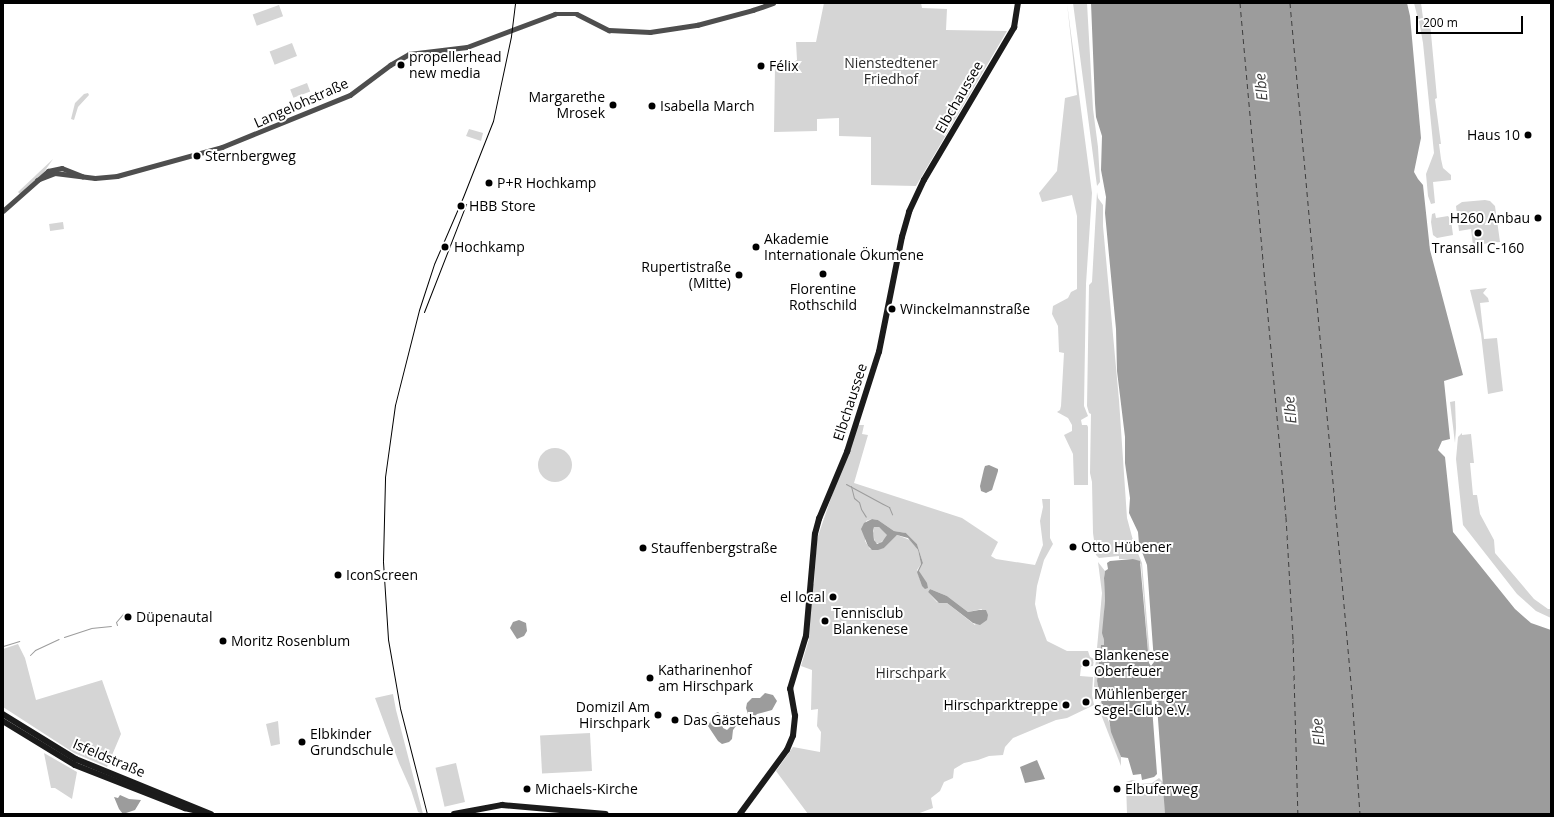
<!DOCTYPE html>
<meta charset="utf-8">
<style>
body{margin:0}
#map{position:relative;width:1554px;height:817px;overflow:hidden;background:#fff;font-family:"Open Sans",sans-serif}
div>[style]{position:absolute}
.green>*{inset:0;background:#d5d5d5;transform-origin:0 0}
.round{border-radius:50%}
.water>*{inset:0;background:#9c9c9c}
.stream>*{height:1px;margin:-0.5px;padding:0 0.5px;transform-origin:0.5px;border-radius:0.5px;background:#9c9c9c}
.ferry>*{height:1px;margin-top:-0.5px;transform-origin:0;background:repeating-linear-gradient(90deg,#3d3d3d 0 5px,transparent 0 9px)}
.tertiary>*{height:4.5px;margin:-2.25px;padding:0 2.25px;transform-origin:2.25px;border-radius:2.25px;background:#4e4e4e}
.secondary>*{height:5.5px;margin:-2.75px;padding:0 2.75px;transform-origin:2.75px;border-radius:2.75px;background:#1b1b1b}
.tram>*{height:1px;margin:-0.5px;padding:0 0.5px;transform-origin:0.5px;border-radius:0.5px;background:#000}
.dots>*{width:11px;height:11px;translate:-50% -50%;box-sizing:border-box;border:2px solid #fff;border-radius:50%}
span{translate:-50% -50%;white-space:nowrap;text-align:center;line-height:1.15;-webkit-text-stroke:4px #fff;paint-order:stroke}
.poi-label{font-size:14px;color:#000}
.left{translate:0 -50%;text-align:left}
.right{translate:-100% -50%;text-align:right}
.park-label{font-size:14px;color:#2c2c2c}
.street-label{font-size:14px;color:#000}
.water-label{font-size:15px;color:#3d3d3d;font-style:italic}
.frame{position:absolute;inset:0;border:4px solid #000;pointer-events:none}
.scale{position:absolute;left:1416px;top:16px;width:107px;height:18px;box-sizing:border-box;border:2px solid #000;border-top:0;padding-left:5px;font-size:12px;line-height:14px;white-space:nowrap;color:#000;-webkit-text-stroke:3px #fff;paint-order:stroke}
</style>
<div id="map">
<div class="green">
<div style="clip-path:polygon(824px 3px,921px 3px,922px 8px,947px 9px,946px 30px,1007px 31px,916px 186px,871px 185px,871px 137px,839px 136px,839px 118px,817px 119px,817px 131px,774px 132px,775px 66px,788px 65px,797px 60px,796px 42px,816px 42px)"></div>
<div style="clip-path:polygon(1067px 3px,1092px 193px,1086px 284px,1084px 406px,1088px 416px,1081px 420px,1082px 425px,1087px 425px,1088px 427px,1088px 485px,1074px 485px,1073px 454px,1064px 435px,1072px 431px,1072px 425px,1068px 418px,1057px 412px,1060px 410px,1061px 406px,1064px 353px,1059px 352px,1058px 326px,1052px 314px,1053px 306px,1068px 298px,1071px 292px,1077px 289px,1077px 216px,1072px 195px,1042px 202px,1039px 193px,1057px 171px,1065px 98px,1077px 95px)"></div>
<div style="clip-path:polygon(1073px 3px,1087px 3px,1093px 109px,1098px 147px,1100px 182px,1097px 186px)"></div>
<div style="clip-path:polygon(1414px 3px,1421px 3px,1423px 18px,1418px 19px)"></div>
<div style="left:279px;top:5px;width:12px;height:28px;rotate:70deg"></div>
<div style="clip-path:polygon(1424px 19px,1424px 23px,1430px 23px,1437px 98px,1435px 99px,1441px 144px,1439px 144px,1441px 159px,1443px 168px,1451px 175px,1451px 180px,1433px 182px,1435px 203px,1431px 204px,1428px 196px,1426px 174px,1434px 153px,1423px 43px,1419px 21px)"></div>
<div style="left:292px;top:43px;width:14px;height:24px;rotate:69deg"></div>
<div style="left:307px;top:83px;width:9px;height:18px;rotate:69deg"></div>
<div style="clip-path:polygon(88px 93px,89px 95px,78px 107px,74px 120px,71px 119px,75px 103px,84px 94px)"></div>
<div style="clip-path:polygon(469px 129px,483px 133px,481px 141px,466px 136px)"></div>
<div style="clip-path:polygon(53px 159px,44px 172px,20px 194px,18px 192px)"></div>
<div style="clip-path:polygon(1097px 192px,1098px 198px,1103px 205px,1103px 226px,1119px 400px,1127px 518px,1134px 544px,1142px 563px,1150px 657px,1149px 663px,1141px 564px,1133px 559px,1119px 559px,1119px 556px,1099px 558px,1096px 555px,1093px 533px,1092px 482px,1090px 473px,1091px 414px,1089px 413px,1087px 406px,1089px 285px,1092px 282px)"></div>
<div style="clip-path:polygon(1485px 200px,1490px 201px,1495px 206px,1500px 242px,1473px 245px,1471px 229px,1459px 231px,1456px 206px,1462px 202px)"></div>
<div style="clip-path:polygon(1435px 213px,1436px 218px,1448px 216px,1451px 220px,1453px 235px,1437px 238px,1433px 235px,1431px 222px,1432px 214px)"></div>
<div style="left:63px;top:222px;width:7px;height:14px;rotate:82deg"></div>
<div style="clip-path:polygon(1487px 288px,1483px 293px,1488px 298px,1489px 302px,1480px 303px,1484px 339px,1497px 338px,1503px 391px,1488px 394px,1481px 334px,1470px 290px)"></div>
<div style="clip-path:polygon(1455px 401px,1456px 428px,1455px 443px,1450px 402px)"></div>
<div style="clip-path:polygon(evenodd,856px 425px,864px 425px,862px 434px,868px 435px,854px 483px,962px 518px,998px 542px,991px 556px,996px 559px,1035px 565px,1043px 545px,1040px 521px,1043px 507px,1042px 499px,1050px 499px,1050px 538px,1053px 544px,1044px 560px,1037px 586px,1035px 604px,1038px 617px,1047px 641px,1067px 651px,1088px 651px,1090px 657px,1094px 659px,1093px 666px,1081px 667px,1080px 676px,1093px 677px,1092px 695px,1094px 705px,1067px 718px,1056px 720px,1013px 738px,1005px 747px,1003px 755px,989px 756px,978px 760px,964px 763px,954px 769px,953px 778px,944px 782px,940px 791px,931px 798px,933px 808px,917px 814px,808px 814px,776px 771px,793px 747px,820px 752px,821px 732px,817px 726px,818px 709px,811px 710px,812px 670px,801px 666px,809px 639px,805px 639px,811px 584px,814px 584px,817px 539px,856px 425px,872px 519px,878px 520px,894px 531px,906px 533px,917px 544px,923px 563px,919px 571px,922px 586px,917px 570px,921px 564px,918px 550px,910px 540px,897px 535px,884px 548px,870px 549px,868px 546px,865px 541px,866px 521px,872px 519px,856px 425px,930px 589px,947px 596px,968px 612px,982px 609px,975px 625px,947px 603px,937px 602px,928px 592px,930px 589px)"></div>
<div style="clip-path:polygon(1462px 433px,1462px 435px,1471px 434px,1474px 463px,1470px 463px,1473px 495px,1477px 495px,1480px 514px,1494px 540px,1495px 553px,1534px 599px,1548px 609px,1551px 609px,1551px 618px,1536px 611px,1517px 594px,1463px 525px,1456px 459px,1458px 437px)"></div>
<div class="round" style="left:538px;top:448px;width:34px;height:34px"></div>
<div style="clip-path:polygon(874px 527px,879px 527px,887px 533px,887px 537px,880px 543px,875px 543px,873px 533px)"></div>
<div style="clip-path:polygon(1098px 562px,1105px 571px,1104px 578px,1105px 601px,1103px 635px,1104px 640px,1104px 645px,1101px 645px,1097px 681px,1102px 700px,1096px 701px,1094px 686px,1095px 670px,1102px 593px)"></div>
<div style="clip-path:polygon(18px 644px,25px 658px,36px 700px,102px 680px,121px 734px,107px 767px,74px 753px,3px 707px,3px 649px)"></div>
<div style="clip-path:polygon(393px 694px,396px 710px,423px 814px,418px 812px,411px 790px,399px 763px,375px 698px)"></div>
<div style="clip-path:polygon(1102px 702px,1121px 757px,1121px 766px,1097px 704px)"></div>
<div style="clip-path:polygon(278px 721px,280px 744px,271px 746px,266px 724px)"></div>
<div style="left:590px;top:733px;width:38px;height:50px;rotate:87deg"></div>
<div style="clip-path:polygon(44px 753px,77px 772px,72px 799px,55px 788px,51px 788px)"></div>
<div style="left:456px;top:763px;width:40px;height:21px;rotate:77deg"></div>
<div style="clip-path:polygon(1159px 778px,1164px 783px,1165px 814px,1127px 814px,1126px 782px,1132px 780px,1136px 781px,1139px 784px,1152px 783px)"></div>
</div>
<div class="water">
<div style="clip-path:polygon(1091px 3px,1407px 3px,1410px 16px,1421px 138px,1414px 172px,1418px 179px,1423px 185px,1430px 250px,1463px 375px,1444px 381px,1450px 439px,1442px 441px,1438px 450px,1445px 457px,1453px 532px,1515px 609px,1531px 623px,1551px 630px,1551px 814px,1165px 814px,1156px 692px,1154px 690px,1151px 693px,1157px 774px,1154px 777px,1142px 780px,1141px 774px,1133px 775px,1128px 758px,1121px 757px,1111px 732px,1109px 719px,1102px 705px,1097px 681px,1101px 645px,1104px 645px,1104px 640px,1102px 633px,1105px 601px,1104px 578px,1105px 571px,1108px 569px,1107px 563px,1110px 561px,1133px 559px,1140px 561px,1149px 663px,1151px 666px,1154px 662px,1147px 565px,1139px 544px,1138px 532px,1129px 513px,1130px 498px,1125px 463px,1125px 437px,1117px 371px,1116px 329px,1105px 213px,1106px 197px,1101px 170px,1102px 136px,1096px 117px,1095px 103px)"></div>
<div style="clip-path:polygon(989px 465px,998px 469px,998px 471px,992px 490px,986px 493px,981px 491px,980px 486px,984px 469px,985px 466px)"></div>
<div style="clip-path:polygon(evenodd,872px 519px,878px 520px,894px 531px,906px 533px,917px 544px,923px 563px,919px 571px,927px 583px,928px 588px,925px 589px,922px 586px,917px 572px,921px 564px,918px 550px,908px 538px,897px 535px,884px 548px,878px 550px,872px 550px,868px 546px,861px 529px,864px 523px,872px 519px,879px 527px,887px 535px,882px 542px,877px 544px,874px 540px,873px 531px,874px 527px,879px 527px)"></div>
<div style="clip-path:polygon(930px 589px,947px 596px,968px 612px,979px 610px,986px 610px,988px 615px,987px 620px,980px 625px,973px 623px,947px 603px,939px 603px,928px 592px)"></div>
<div style="clip-path:polygon(519px 620px,526px 623px,527px 631px,524px 636px,517px 639px,510px 628px,513px 622px)"></div>
<div style="clip-path:polygon(765px 693px,773px 695px,777px 701px,772px 710px,757px 714px,750px 722px,736px 726px,733px 730px,732px 739px,729px 742px,722px 744px,718px 741px,708px 726px,714px 714px,718px 712px,721px 715px,723px 728px,727px 730px,733px 724px,749px 717px,746px 708px,747px 703px,752px 698px,760px 698px)"></div>
<div style="clip-path:polygon(1037px 760px,1045px 779px,1025px 783px,1020px 767px)"></div>
<div style="clip-path:polygon(120px 795px,129px 799px,141px 800px,135px 810px,123px 814px,119px 809px,114px 797px,118px 798px)"></div>
</div>
<div class="stream">
<div style="left:846px;top:484px;width:42px;rotate:28.4deg"></div>
<div style="left:883px;top:504px;width:7px;rotate:27deg"></div>
<div style="left:889px;top:507px;width:8px;rotate:67deg"></div>
<div style="left:851px;top:486px;width:12px;rotate:76deg"></div>
<div style="left:854px;top:498px;width:6px;rotate:39deg"></div>
<div style="left:859px;top:502px;width:7px;rotate:74deg"></div>
<div style="left:861px;top:509px;width:9px;rotate:58deg"></div>
<div style="left:117px;top:625px;width:3px;rotate:-108deg"></div>
<div style="left:116px;top:622px;width:11px;rotate:-49deg"></div>
<div style="left:64px;top:637px;width:28px;rotate:-18deg"></div>
<div style="left:91px;top:628px;width:20px;rotate:-6deg"></div>
<div style="left:3px;top:646px;width:17px;rotate:-17deg"></div>
<div style="left:30px;top:655px;width:7px;rotate:-45deg"></div>
<div style="left:35px;top:650px;width:26px;rotate:-25deg"></div>
</div>
<div class="ferry">
<div style="left:1240px;top:3px;width:516px;rotate:84.89deg"></div>
<div style="left:1286px;top:517px;width:122px;rotate:86.7deg"></div>
<div style="left:1293px;top:639px;width:175px;rotate:88.4deg"></div>
<div style="left:1290px;top:3px;width:694px;rotate:84.87deg"></div>
<div style="left:1352px;top:694px;width:120px;rotate:86.2deg"></div>
</div>
<div class="tertiary">
<div style="left:37px;top:180px;width:19px;rotate:-21deg"></div>
<div style="left:55px;top:173px;width:40px;rotate:7.1deg"></div>
<div style="left:95px;top:178px;width:22px;rotate:-5deg"></div>
<div style="left:117px;top:176px;width:109px;rotate:-15.4deg"></div>
<div style="left:222px;top:147px;width:138px;rotate:-22.1deg"></div>
<div style="left:350px;top:95px;width:50px;rotate:-36.9deg"></div>
<div style="left:390px;top:65px;width:22px;rotate:-30deg"></div>
<div style="left:409px;top:54px;width:58px;rotate:-6.9deg"></div>
<div style="left:467px;top:47px;width:94px;rotate:-20.6deg"></div>
<div style="left:555px;top:14px;width:22px"></div>
<div style="left:577px;top:14px;width:36px;rotate:27deg"></div>
<div style="left:609px;top:30px;width:41px;rotate:2.8deg"></div>
<div style="left:650px;top:32px;width:48px;rotate:-8.5deg"></div>
<div style="left:697px;top:25px;width:58px;rotate:-15deg"></div>
<div style="left:753px;top:10px;width:21px;rotate:-19deg"></div>
<div style="left:3px;top:211px;width:60px;rotate:-41.6deg"></div>
<div style="left:48px;top:171px;width:14px;rotate:-12deg"></div>
<div style="left:62px;top:168px;width:22px;rotate:22deg"></div>
</div>
<div class="secondary">
<div style="left:3px;top:714px;width:86px;rotate:31.7deg"></div>
<div style="left:76px;top:759px;width:146px;rotate:22.2deg"></div>
<div style="left:3px;top:721px;width:84px;rotate:31.4deg"></div>
<div style="left:75px;top:765px;width:118px;rotate:21.4deg"></div>
<div style="left:185px;top:808px;width:13px;rotate:13deg"></div>
<div style="left:454px;top:814px;width:49px;rotate:-10.6deg"></div>
<div style="left:502px;top:805px;width:104px;rotate:4.9deg"></div>
<div style="left:740px;top:814px;width:79px;rotate:-53.7deg"></div>
<div style="left:787px;top:750px;width:15px;rotate:-67deg"></div>
<div style="left:793px;top:736px;width:20px;rotate:-84deg"></div>
<div style="left:795px;top:716px;width:27px;rotate:-100deg"></div>
<div style="left:790px;top:689px;width:55px;rotate:-73.2deg"></div>
<div style="left:806px;top:636px;width:102px;rotate:-85deg"></div>
<div style="left:815px;top:534px;width:16px;rotate:-75deg"></div>
<div style="left:819px;top:519px;width:73px;rotate:-67.3deg"></div>
<div style="left:847px;top:452px;width:105px;rotate:-72.3deg"></div>
<div style="left:879px;top:352px;width:117px;rotate:-78.7deg"></div>
<div style="left:902px;top:237px;width:26px;rotate:-74deg"></div>
<div style="left:909px;top:212px;width:35px;rotate:-65deg"></div>
<div style="left:924px;top:180px;width:177px;rotate:-59.4deg"></div>
<div style="left:1014px;top:28px;width:25px;rotate:-81deg"></div>
</div>
<div class="tram">
<div style="left:424px;top:312px;width:116px;rotate:-68.7deg"></div>
<div style="left:427px;top:814px;width:109px;rotate:-104.3deg"></div>
<div style="left:400px;top:708px;width:70px;rotate:-99.9deg"></div>
<div style="left:388px;top:639px;width:78px;rotate:-93.7deg"></div>
<div style="left:383px;top:561px;width:84px;rotate:-88.6deg"></div>
<div style="left:385px;top:477px;width:73px;rotate:-82.1deg"></div>
<div style="left:395px;top:405px;width:98px;rotate:-75.8deg"></div>
<div style="left:419px;top:310px;width:48px;rotate:-71.9deg"></div>
<div style="left:434px;top:264px;width:73px;rotate:-66.6deg"></div>
<div style="left:463px;top:197px;width:82px;rotate:-68.5deg"></div>
<div style="left:493px;top:121px;width:87px;rotate:-78deg"></div>
<div style="left:511px;top:36px;width:33px;rotate:-83deg"></div>
</div>
<div class="dots">
<div style="left:401px;top:65px;background:#000"></div>
<div style="left:761px;top:66px;background:#000"></div>
<div style="left:613px;top:105px;background:#000"></div>
<div style="left:652px;top:106px;background:#000"></div>
<div style="left:1528px;top:135px;background:#000"></div>
<div style="left:197px;top:156px;background:#000"></div>
<div style="left:489px;top:183px;background:#000"></div>
<div style="left:461px;top:206px;background:#000"></div>
<div style="left:1538px;top:218px;background:#000"></div>
<div style="left:1478px;top:233px;background:#000"></div>
<div style="left:445px;top:247px;background:#000"></div>
<div style="left:756px;top:247px;background:#000"></div>
<div style="left:823px;top:274px;background:#000"></div>
<div style="left:739px;top:275px;background:#000"></div>
<div style="left:892px;top:309px;background:#000"></div>
<div style="left:1073px;top:547px;background:#000"></div>
<div style="left:643px;top:548px;background:#000"></div>
<div style="left:338px;top:575px;background:#000"></div>
<div style="left:833px;top:597px;background:#000"></div>
<div style="left:128px;top:617px;background:#000"></div>
<div style="left:825px;top:621px;background:#000"></div>
<div style="left:223px;top:641px;background:#000"></div>
<div style="left:1086px;top:663px;background:#000"></div>
<div style="left:650px;top:678px;background:#000"></div>
<div style="left:1086px;top:702px;background:#000"></div>
<div style="left:1066px;top:705px;background:#000"></div>
<div style="left:658px;top:715px;background:#000"></div>
<div style="left:675px;top:720px;background:#000"></div>
<div style="left:302px;top:742px;background:#000"></div>
<div style="left:527px;top:789px;background:#000"></div>
<div style="left:1117px;top:789px;background:#000"></div>
</div>
<div class="poi-label">
<span class="left" style="left:409px;top:65px">propellerhead<br>new media</span>
<span class="left" style="left:769px;top:66px">Félix</span>
<span class="right" style="left:605px;top:105px">Margarethe<br>Mrosek</span>
<span class="left" style="left:660px;top:106px">Isabella March</span>
<span class="right" style="left:1520px;top:135px">Haus 10</span>
<span class="left" style="left:205px;top:156px">Sternbergweg</span>
<span class="left" style="left:497px;top:183px">P+R Hochkamp</span>
<span class="left" style="left:469px;top:206px">HBB Store</span>
<span class="right" style="left:1530px;top:218px">H260 Anbau</span>
<span class="left" style="left:764px;top:247px">Akademie<br>Internationale Ökumene</span>
<span class="left" style="left:454px;top:247px">Hochkamp</span>
<span style="left:1478px;top:248px">Transall C-160</span>
<span class="right" style="left:731px;top:275px">Rupertistraße<br>(Mitte)</span>
<span style="left:823px;top:297px">Florentine<br>Rothschild</span>
<span class="left" style="left:900px;top:309px">Winckelmannstraße</span>
<span class="left" style="left:1081px;top:547px">Otto Hübener</span>
<span class="left" style="left:651px;top:548px">Stauffenbergstraße</span>
<span class="left" style="left:346px;top:575px">IconScreen</span>
<span class="right" style="left:825px;top:597px">el local</span>
<span class="left" style="left:833px;top:621px">Tennisclub<br>Blankenese</span>
<span class="left" style="left:136px;top:617px">Düpenautal</span>
<span class="left" style="left:231px;top:641px">Moritz Rosenblum</span>
<span class="left" style="left:1094px;top:663px">Blankenese<br>Oberfeuer</span>
<span class="left" style="left:658px;top:678px">Katharinenhof<br>am Hirschpark</span>
<span class="left" style="left:1094px;top:702px">Mühlenberger<br>Segel-Club e.V.</span>
<span class="right" style="left:1058px;top:705px">Hirschparktreppe</span>
<span class="right" style="left:650px;top:715px">Domizil Am<br>Hirschpark</span>
<span class="left" style="left:683px;top:720px">Das Gästehaus</span>
<span class="left" style="left:310px;top:742px">Elbkinder<br>Grundschule</span>
<span class="left" style="left:535px;top:789px">Michaels-Kirche</span>
<span class="left" style="left:1125px;top:789px">Elbuferweg</span>
</div>
<div class="park-label">
<span style="left:891px;top:71px">Nienstedtener<br>Friedhof</span>
<span style="left:911px;top:673px">Hirschpark</span>
</div>
<div class="street-label">
<span style="left:959px;top:97px;rotate:-60deg">Elbchaussee</span>
<span style="left:301px;top:103px;rotate:-24deg">Langelohstraße</span>
<span style="left:850px;top:402px;rotate:-72deg">Elbchaussee</span>
<span style="left:109px;top:758px;rotate:23deg">Isfeldstraße</span>
</div>
<div class="water-label">
<span style="left:1261px;top:87px;rotate:-95deg">Elbe</span>
<span style="left:1290px;top:410px;rotate:-95deg">Elbe</span>
<span style="left:1318px;top:732px;rotate:-95deg">Elbe</span>
</div>
<div class="frame"></div>
<div class="scale">200 m</div>
</div>
